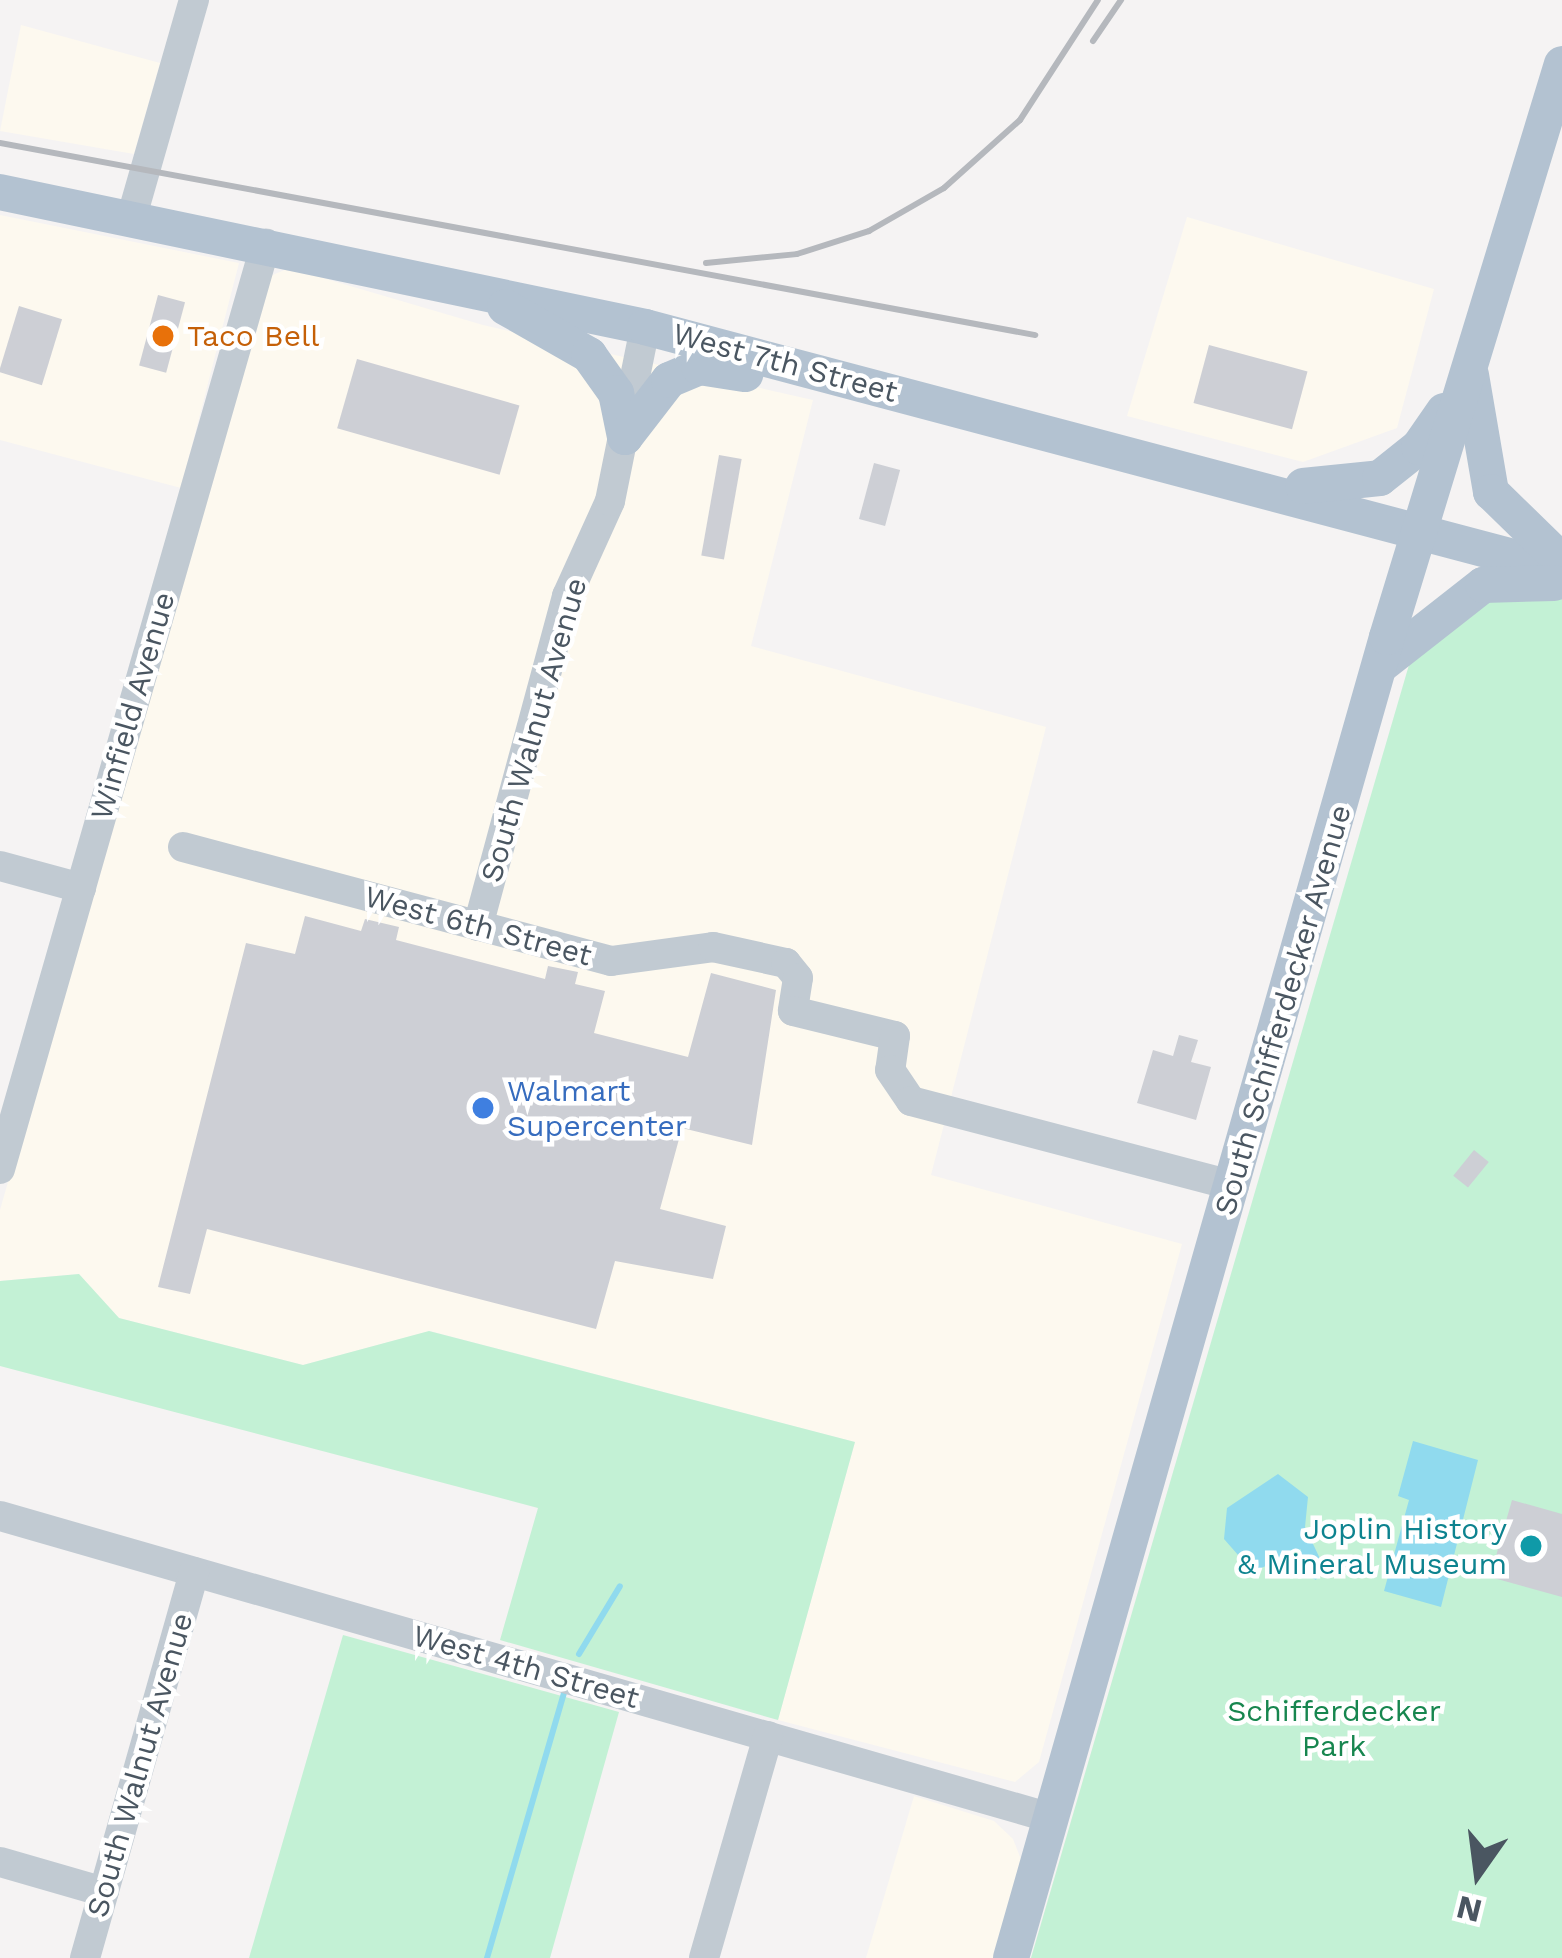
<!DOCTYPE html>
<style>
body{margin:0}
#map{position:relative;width:1562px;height:1958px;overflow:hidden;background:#f5f3f3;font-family:"Work Sans",sans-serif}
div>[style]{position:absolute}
.commercial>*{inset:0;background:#fdf9ef}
.green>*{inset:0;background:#c3f1d5}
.water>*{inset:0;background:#90daee}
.stream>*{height:6px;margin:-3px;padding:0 3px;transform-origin:3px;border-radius:3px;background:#90daee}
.building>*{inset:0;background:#cdcfd5;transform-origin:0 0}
.minor>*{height:30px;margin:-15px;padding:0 15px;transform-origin:15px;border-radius:15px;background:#c1cad2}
.major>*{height:36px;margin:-18px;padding:0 18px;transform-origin:18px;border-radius:18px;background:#b3c2d1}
.rail>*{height:6px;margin:-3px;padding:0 3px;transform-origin:3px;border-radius:3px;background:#b5b8bd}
.dots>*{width:33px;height:33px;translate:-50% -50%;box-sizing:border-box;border:6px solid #fff;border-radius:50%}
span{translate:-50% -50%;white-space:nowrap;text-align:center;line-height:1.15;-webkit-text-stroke:9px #fff;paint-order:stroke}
.food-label{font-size:30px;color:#c56008}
.left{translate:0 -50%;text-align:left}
.street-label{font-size:30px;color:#4a5661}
.shop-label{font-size:30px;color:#366cbe}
.culture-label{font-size:30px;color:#0d838f}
.right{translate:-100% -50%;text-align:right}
.park-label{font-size:30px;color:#17864f}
.north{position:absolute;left:1418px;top:1814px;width:120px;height:120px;-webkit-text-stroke:9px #fff;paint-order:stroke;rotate:194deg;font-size:33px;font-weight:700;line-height:48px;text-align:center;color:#4a5661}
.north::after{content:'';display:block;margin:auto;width:42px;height:54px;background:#4a5661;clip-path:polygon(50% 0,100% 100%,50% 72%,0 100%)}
</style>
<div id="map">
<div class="commercial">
<div style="clip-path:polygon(21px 25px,160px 63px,134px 154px,0 131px)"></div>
<div style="clip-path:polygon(0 215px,239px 263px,181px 488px,0 440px)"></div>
<div style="clip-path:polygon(1187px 217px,1434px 289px,1397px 428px,1303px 462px,1127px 416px)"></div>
<div style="clip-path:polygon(289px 268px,483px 325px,813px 400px,751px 646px,1046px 727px,931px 1175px,1182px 1244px,1039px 1762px,1015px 1782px,778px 1720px,855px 1442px,430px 1331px,303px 1365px,119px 1318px,79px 1274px,0 1281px,0 1210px,268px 277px)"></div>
<div style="clip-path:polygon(914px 1796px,994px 1821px,1013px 1839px,1022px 1862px,997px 1958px,866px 1958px)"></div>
</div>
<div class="green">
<div style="clip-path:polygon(1478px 596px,1562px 596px,1562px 1958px,1031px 1958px,1411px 658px)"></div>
<div style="clip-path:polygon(79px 1274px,119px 1318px,303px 1365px,429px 1331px,855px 1442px,778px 1720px,500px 1640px,538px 1508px,0 1366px,0 1281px)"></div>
<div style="clip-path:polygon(343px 1635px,619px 1712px,550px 1958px,249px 1958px)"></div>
</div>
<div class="water">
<div style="clip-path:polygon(1413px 1441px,1478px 1460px,1441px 1607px,1384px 1591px,1409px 1500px,1398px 1496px)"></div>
<div style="clip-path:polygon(1278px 1474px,1308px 1497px,1305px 1527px,1323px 1565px,1316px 1580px,1293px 1568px,1301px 1549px,1253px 1572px,1224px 1539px,1227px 1508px)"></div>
</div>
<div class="stream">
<div style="left:579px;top:1654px;width:79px;rotate:-58.9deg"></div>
<div style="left:487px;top:1958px;width:283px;rotate:-73.8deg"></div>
</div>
<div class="building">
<div style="left:158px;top:295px;width:28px;height:73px;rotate:15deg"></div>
<div style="left:19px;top:306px;width:45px;height:69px;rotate:17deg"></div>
<div style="left:1209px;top:345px;width:102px;height:60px;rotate:15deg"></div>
<div style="left:357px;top:359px;width:169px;height:72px;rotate:16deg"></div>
<div style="left:719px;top:455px;width:23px;height:102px;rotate:10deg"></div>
<div style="left:874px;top:463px;width:27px;height:58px;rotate:15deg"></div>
<div style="clip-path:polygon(305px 916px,361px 931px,365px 919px,399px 927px,396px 940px,545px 979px,548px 966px,578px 972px,575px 984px,605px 991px,594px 1033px,688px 1057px,711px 973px,776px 990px,752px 1145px,682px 1128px,660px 1209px,726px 1226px,713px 1279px,615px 1261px,596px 1329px,207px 1229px,190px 1294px,158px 1287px,246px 943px,295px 954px)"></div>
<div style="clip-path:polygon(1179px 1035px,1198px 1040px,1191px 1062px,1211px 1067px,1196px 1120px,1137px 1103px,1153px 1050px,1173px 1056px)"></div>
<div style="left:1474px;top:1150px;width:19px;height:33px;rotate:39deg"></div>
<div style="clip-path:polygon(1512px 1500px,1562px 1514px,1562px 1597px,1490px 1577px)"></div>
</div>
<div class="minor">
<div style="left:132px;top:216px;width:225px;rotate:-74deg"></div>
<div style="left:183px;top:847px;width:443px;rotate:14.9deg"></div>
<div style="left:611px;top:961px;width:103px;rotate:-7.8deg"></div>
<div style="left:713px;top:947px;width:75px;rotate:12.4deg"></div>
<div style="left:786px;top:963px;width:19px;rotate:51deg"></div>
<div style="left:798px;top:978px;width:33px;rotate:99deg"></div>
<div style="left:793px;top:1011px;width:105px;rotate:13.8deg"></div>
<div style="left:895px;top:1036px;width:34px;rotate:98deg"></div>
<div style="left:890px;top:1070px;width:37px;rotate:56deg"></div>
<div style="left:911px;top:1101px;width:334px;rotate:14.7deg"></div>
<div style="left:0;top:866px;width:84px;rotate:15.2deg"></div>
<div style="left:478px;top:926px;width:342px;rotate:-74.9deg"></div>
<div style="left:567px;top:596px;width:104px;rotate:-65.6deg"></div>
<div style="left:610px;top:501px;width:177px;rotate:-78.6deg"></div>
<div style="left:0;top:1169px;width:963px;rotate:-73.97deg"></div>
<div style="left:0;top:1516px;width:1094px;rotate:16.03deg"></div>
<div style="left:0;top:1862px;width:108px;rotate:16.1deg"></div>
<div style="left:85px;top:1958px;width:401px;rotate:-74.2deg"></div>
<div style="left:704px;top:1958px;width:231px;rotate:-73.9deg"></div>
</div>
<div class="major">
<div style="left:0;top:192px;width:659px;rotate:11.82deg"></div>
<div style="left:645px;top:327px;width:949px;rotate:14.84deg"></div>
<div style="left:505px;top:307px;width:97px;rotate:29.7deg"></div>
<div style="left:589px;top:355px;width:47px;rotate:54.6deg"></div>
<div style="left:616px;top:393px;width:45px;rotate:78.4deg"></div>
<div style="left:1471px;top:375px;width:119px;rotate:80.3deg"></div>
<div style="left:1491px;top:492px;width:99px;rotate:44.2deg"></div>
<div style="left:625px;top:437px;width:72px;rotate:-52.3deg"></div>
<div style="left:669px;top:380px;width:33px;rotate:-23deg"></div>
<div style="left:699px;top:367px;width:47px;rotate:8.7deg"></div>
<div style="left:1303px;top:486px;width:77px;rotate:-5.9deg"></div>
<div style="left:1380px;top:478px;width:50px;rotate:-38.5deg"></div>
<div style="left:1419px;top:447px;width:44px;rotate:-55.2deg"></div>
<div style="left:1381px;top:665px;width:130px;rotate:-38.1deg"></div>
<div style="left:1483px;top:585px;width:71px;rotate:-1.6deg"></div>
<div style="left:1011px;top:1958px;width:1373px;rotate:-74.11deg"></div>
<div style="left:1387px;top:637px;width:599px;rotate:-73.02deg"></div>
</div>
<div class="rail">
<div style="left:1093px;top:41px;width:50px;rotate:-55.7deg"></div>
<div style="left:0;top:143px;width:1053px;rotate:10.51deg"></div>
<div style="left:706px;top:263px;width:91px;rotate:-5.6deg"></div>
<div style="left:797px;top:254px;width:76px;rotate:-17.7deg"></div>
<div style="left:869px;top:231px;width:86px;rotate:-29.8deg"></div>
<div style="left:944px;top:188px;width:102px;rotate:-41.8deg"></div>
<div style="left:1020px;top:120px;width:143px;rotate:-57deg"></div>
</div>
<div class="dots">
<div style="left:163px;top:336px;background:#e8710a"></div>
<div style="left:483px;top:1108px;background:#3f7fe0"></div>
<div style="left:1531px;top:1546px;background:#0f9aa8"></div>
</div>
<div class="food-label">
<span class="left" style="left:187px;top:336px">Taco Bell</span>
</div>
<div class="street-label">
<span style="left:785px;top:363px;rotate:15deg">West 7th Street</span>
<span style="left:133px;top:706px;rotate:-74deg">Winfield Avenue</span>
<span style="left:534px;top:730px;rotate:-74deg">South Walnut Avenue</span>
<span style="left:478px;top:926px;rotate:15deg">West 6th Street</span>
<span style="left:1283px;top:1010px;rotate:-74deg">South Schifferdecker Avenue</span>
<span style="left:526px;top:1667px;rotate:16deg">West 4th Street</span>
<span style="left:140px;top:1765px;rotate:-74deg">South Walnut Avenue</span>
</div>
<div class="shop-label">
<span class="left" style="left:507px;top:1108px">Walmart<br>Supercenter</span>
</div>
<div class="culture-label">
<span class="right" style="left:1507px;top:1546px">Joplin History<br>&amp; Mineral Museum</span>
</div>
<div class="park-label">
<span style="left:1334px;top:1728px">Schifferdecker<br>Park</span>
</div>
<div class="north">N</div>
</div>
